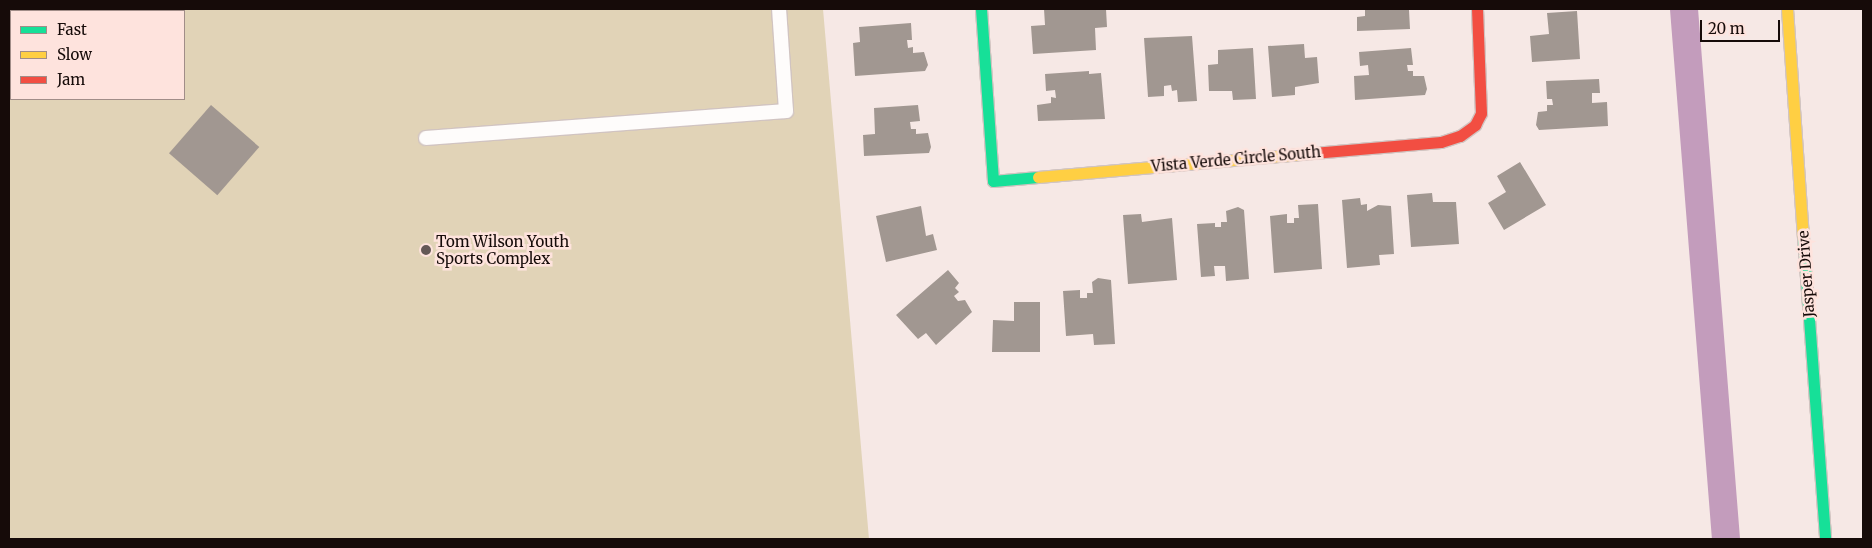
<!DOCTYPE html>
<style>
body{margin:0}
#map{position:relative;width:1872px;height:548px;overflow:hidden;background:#f6e8e5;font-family:Merriweather,serif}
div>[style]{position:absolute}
.green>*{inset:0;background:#e1d3b7}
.canal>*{height:28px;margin:-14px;padding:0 14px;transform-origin:14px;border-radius:14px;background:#c39cbc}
.building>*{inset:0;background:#a19791;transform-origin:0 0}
.roads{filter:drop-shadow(1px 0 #d1c4c1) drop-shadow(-1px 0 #d1c4c1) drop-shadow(0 1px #d1c4c1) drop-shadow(0 -1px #d1c4c1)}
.lane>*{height:14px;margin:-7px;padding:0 7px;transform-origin:7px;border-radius:7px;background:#fefcfb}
.fast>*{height:11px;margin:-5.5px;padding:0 5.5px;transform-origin:5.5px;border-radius:5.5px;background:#16e098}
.slow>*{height:11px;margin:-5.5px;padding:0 5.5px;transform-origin:5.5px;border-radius:5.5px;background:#ffcf43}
.jam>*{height:11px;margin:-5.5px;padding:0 5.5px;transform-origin:5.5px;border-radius:5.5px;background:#f24e42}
.dots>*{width:14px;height:14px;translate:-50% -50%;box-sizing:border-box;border:2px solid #fee3dd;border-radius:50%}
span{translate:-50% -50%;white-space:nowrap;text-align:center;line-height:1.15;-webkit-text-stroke:5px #fee3dd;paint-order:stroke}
.street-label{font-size:15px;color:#160b09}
.poi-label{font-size:15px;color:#160b09}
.left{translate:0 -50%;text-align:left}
.frame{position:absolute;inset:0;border:10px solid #160b09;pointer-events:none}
.legend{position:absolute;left:10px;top:10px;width:175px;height:90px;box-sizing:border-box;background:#fee3dd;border:1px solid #a18d88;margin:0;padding:6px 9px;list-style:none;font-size:15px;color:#160b09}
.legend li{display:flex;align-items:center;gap:10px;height:25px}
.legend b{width:25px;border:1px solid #a18d88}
.scale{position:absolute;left:1700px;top:20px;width:80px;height:22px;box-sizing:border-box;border:2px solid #160b09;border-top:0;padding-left:6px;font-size:15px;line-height:18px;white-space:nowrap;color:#160b09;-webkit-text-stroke:4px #fee3dd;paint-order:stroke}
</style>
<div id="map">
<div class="green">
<div style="clip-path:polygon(evenodd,9px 9px,823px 9px,869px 539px,9px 539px,9px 9px,11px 11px,184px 11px,184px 99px,11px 99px,11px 11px)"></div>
</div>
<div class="canal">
<div style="left:1684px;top:9px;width:532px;rotate:85.47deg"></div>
</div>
<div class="building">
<div style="clip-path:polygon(1044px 9px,1106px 9px,1107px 27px,1095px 28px,1096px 50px,1033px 54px,1031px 26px,1045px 25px)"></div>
<div style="clip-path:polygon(1365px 9px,1409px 10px,1410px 29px,1357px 31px,1357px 17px,1365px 16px)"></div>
<div style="clip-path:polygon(1577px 11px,1580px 59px,1532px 62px,1530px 36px,1549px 34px,1547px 13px)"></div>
<div style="clip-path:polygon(911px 23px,912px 40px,907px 40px,908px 48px,913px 47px,913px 53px,924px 52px,928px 65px,925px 71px,855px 76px,853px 43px,860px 42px,859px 27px)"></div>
<div style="clip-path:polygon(1192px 36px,1197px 101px,1178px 102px,1177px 90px,1172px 91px,1171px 85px,1164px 86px,1164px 96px,1148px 97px,1144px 38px)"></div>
<div style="clip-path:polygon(1304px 44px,1305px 58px,1317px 57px,1319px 83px,1295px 87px,1295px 95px,1272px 97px,1268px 46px)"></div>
<div style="clip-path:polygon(1253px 48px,1256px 99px,1233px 100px,1232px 91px,1209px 91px,1208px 65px,1218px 64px,1218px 50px)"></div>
<div style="clip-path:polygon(1411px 48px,1413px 65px,1407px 65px,1408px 71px,1413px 71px,1413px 76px,1424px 76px,1427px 89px,1425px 95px,1355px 100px,1354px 76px,1369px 75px,1368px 65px,1360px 66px,1359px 52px)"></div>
<div style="clip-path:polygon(1089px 71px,1089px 74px,1101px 73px,1105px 119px,1038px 121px,1037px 105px,1051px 103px,1051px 97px,1056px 98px,1055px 90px,1046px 91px,1045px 74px)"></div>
<div style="clip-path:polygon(1599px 79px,1600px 93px,1592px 93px,1592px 103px,1607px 102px,1608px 126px,1539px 130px,1536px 125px,1538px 112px,1547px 111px,1547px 105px,1553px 105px,1552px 99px,1547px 99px,1546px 81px)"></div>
<div style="left:211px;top:105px;width:64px;height:64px;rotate:41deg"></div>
<div style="clip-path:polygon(918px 105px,920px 121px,910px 122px,911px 129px,916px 129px,916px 134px,928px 133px,931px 147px,929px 153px,864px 156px,863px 135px,875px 134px,874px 108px)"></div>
<div style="clip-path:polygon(1520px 162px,1546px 205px,1504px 230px,1488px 203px,1506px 192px,1497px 176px)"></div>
<div style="clip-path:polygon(1432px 193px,1433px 202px,1456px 202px,1459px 244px,1411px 247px,1407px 195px)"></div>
<div style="clip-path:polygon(1360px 198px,1361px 205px,1367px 204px,1367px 211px,1378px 205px,1391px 206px,1394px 254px,1379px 255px,1380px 265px,1347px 268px,1342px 200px)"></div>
<div style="clip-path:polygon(1318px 204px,1322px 269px,1274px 273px,1270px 216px,1287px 214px,1287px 223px,1294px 223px,1294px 218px,1299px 218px,1298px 205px)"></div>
<div style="clip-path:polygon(921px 206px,926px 236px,933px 234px,937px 250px,886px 262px,876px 216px)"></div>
<div style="clip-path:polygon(1238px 207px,1244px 210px,1249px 279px,1226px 281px,1225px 266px,1214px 266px,1215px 276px,1201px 277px,1197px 224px,1215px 223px,1215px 227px,1221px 227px,1221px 222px,1227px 222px,1226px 211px)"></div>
<div style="clip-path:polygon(1141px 214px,1142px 222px,1172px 218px,1177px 280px,1128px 284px,1123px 215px)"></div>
<div style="clip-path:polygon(948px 270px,959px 283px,955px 288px,959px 292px,954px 296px,958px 301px,965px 300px,972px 312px,936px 345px,926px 333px,918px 339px,896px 315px)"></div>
<div style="clip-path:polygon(1098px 278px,1111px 280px,1115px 344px,1094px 345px,1093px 334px,1066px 336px,1063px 291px,1080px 290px,1080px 298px,1087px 298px,1087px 293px,1093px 293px,1092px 282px)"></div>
<div style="clip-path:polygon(1014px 302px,1040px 302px,1040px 352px,992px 352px,993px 320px,1014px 321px)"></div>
</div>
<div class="roads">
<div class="lane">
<div style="left:426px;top:138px;width:361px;rotate:-4.3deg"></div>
<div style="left:786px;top:111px;width:102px;rotate:-93.9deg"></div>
</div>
<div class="fast">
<div style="left:981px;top:9px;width:172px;rotate:86deg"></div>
<div style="left:993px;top:181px;width:45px;rotate:-5.1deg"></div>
<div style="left:1803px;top:237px;width:303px;rotate:85.8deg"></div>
</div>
<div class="slow">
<div style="left:1787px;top:9px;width:229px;rotate:86deg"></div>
<div style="left:1038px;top:177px;width:276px;rotate:-5deg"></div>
</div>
<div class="jam">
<div style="left:1313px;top:153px;width:128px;rotate:-4.9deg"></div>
<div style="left:1441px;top:142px;width:20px;rotate:-18deg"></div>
<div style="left:1460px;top:136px;width:19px;rotate:-36deg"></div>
<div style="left:1475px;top:125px;width:13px;rotate:-63deg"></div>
<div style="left:1481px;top:113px;width:104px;rotate:-92.2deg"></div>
</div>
</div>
<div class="dots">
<div style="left:426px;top:250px;background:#645856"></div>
</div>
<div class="street-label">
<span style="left:1236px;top:159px;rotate:-5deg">Vista Verde Circle South</span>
<span style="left:1806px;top:274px;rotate:-94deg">Jasper Drive</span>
</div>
<div class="poi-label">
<span class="left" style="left:436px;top:250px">Tom Wilson Youth<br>Sports Complex</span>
</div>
<div class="frame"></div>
<ul class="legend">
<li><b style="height:6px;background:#16e098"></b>Fast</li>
<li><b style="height:6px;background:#ffcf43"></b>Slow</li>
<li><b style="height:6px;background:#f24e42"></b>Jam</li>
</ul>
<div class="scale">20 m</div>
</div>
